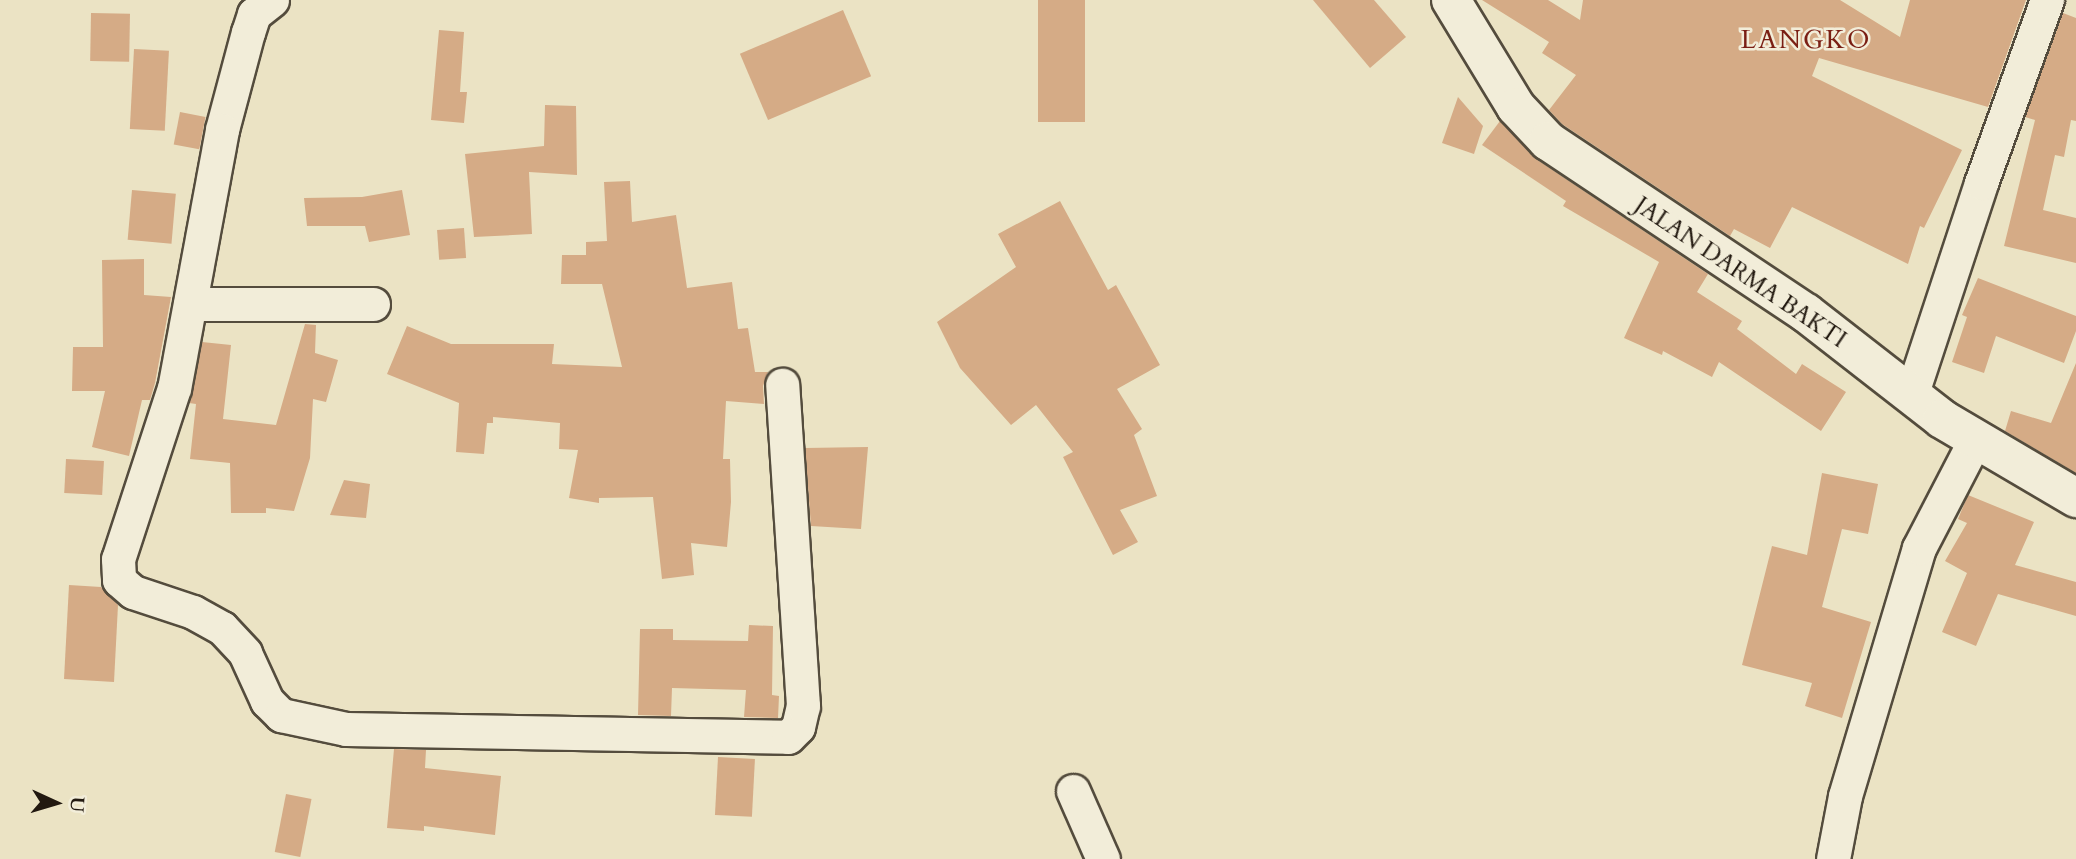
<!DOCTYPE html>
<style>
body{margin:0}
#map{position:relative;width:2076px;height:859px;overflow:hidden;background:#ebe3c4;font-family:Cardo,serif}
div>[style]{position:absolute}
.building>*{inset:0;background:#d5ab86;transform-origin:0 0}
.roads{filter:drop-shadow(2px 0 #544c3d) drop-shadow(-2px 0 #544c3d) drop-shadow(0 2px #544c3d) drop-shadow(0 -2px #544c3d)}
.minor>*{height:33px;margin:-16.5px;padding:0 16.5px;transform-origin:16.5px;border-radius:16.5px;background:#f2edd9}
.tertiary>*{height:38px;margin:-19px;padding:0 19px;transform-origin:19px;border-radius:19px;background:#f2edd9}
span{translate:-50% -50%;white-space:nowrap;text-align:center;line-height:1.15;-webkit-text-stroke:5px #f2edd9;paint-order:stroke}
.street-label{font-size:23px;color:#221910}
.quarter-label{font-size:26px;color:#7a1f14;letter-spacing:2px}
.north{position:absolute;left:21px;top:768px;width:70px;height:70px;-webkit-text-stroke:5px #f2edd9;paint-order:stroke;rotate:94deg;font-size:19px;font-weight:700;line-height:28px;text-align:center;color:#221910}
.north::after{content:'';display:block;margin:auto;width:24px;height:32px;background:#221910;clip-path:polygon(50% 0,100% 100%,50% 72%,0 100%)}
</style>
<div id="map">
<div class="building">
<div style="left:1038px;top:0;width:47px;height:122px"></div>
<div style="clip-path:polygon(1313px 0,1374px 0,1406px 37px,1370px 68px)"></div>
<div style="clip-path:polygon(1482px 0,1548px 0,1580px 20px,1583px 0,1840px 0,1900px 37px,1910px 0,2026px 0,1988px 107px,1819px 58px,1812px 76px,1962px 150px,1924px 228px,1920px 226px,1908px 264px,1792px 207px,1770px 248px,1734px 229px,1730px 236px,1562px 124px,1549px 110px,1576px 75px,1542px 53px,1549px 42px)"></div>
<div style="left:843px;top:10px;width:72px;height:112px;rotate:67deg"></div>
<div style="left:91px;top:13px;width:39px;height:48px;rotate:1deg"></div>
<div style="clip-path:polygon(2063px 13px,2076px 18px,2076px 121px,2071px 120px,2064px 157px,2055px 155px,2043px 210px,2076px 218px,2076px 263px,2004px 246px,2035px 120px,2025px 117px)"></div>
<div style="clip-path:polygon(439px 30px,464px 32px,460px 92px,467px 92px,464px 123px,431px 120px)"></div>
<div style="left:134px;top:49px;width:35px;height:80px;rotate:3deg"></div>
<div style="clip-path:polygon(1458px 97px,1483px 126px,1474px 154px,1442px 143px)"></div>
<div style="clip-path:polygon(545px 105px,576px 106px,577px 175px,529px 172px,532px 234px,474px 237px,465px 154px,544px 146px)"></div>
<div style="left:180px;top:112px;width:26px;height:33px;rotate:11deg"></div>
<div style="clip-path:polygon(1500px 121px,1536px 159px,1708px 274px,1697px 292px,1742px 321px,1737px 329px,1796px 374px,1802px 364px,1846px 392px,1821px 431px,1719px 362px,1712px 377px,1663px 351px,1662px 355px,1624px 338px,1659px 262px,1563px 206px,1566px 201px,1482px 145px)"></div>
<div style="clip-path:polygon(630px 181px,632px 222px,676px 215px,687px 288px,732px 282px,738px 329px,748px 328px,755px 372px,768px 372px,763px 386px,764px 404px,726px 401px,723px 459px,730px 459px,731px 502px,727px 547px,691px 543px,694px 575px,662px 579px,653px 497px,599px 498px,599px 503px,569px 498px,578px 450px,559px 449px,560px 423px,493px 417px,493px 423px,487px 423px,484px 454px,456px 452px,459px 403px,387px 374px,407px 326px,451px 344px,554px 344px,552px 364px,622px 367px,602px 284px,561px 284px,562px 255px,586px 255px,586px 242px,607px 241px,604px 182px)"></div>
<div style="left:132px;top:190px;width:44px;height:50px;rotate:5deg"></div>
<div style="clip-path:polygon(402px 190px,410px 235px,369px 242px,365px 226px,307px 226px,304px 198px,362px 197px)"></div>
<div style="clip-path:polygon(1060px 201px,1108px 290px,1116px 285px,1160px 365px,1117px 389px,1142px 429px,1134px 435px,1157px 496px,1120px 510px,1138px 542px,1113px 555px,1063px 457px,1073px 452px,1036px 405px,1011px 425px,960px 368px,937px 322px,1016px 267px,998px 234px)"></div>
<div style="left:464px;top:228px;width:30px;height:27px;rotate:86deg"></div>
<div style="clip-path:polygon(144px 259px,144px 295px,171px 297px,155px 383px,150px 400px,142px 400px,129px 456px,92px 447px,105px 391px,72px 391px,73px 347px,103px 347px,102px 260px)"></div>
<div style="clip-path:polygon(1978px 278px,2076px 316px,2076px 331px,2064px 363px,1996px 336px,1984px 373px,1952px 362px,1967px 317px,1962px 315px)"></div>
<div style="clip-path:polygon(305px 324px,316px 325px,315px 353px,338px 360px,326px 402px,313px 399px,310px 458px,294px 511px,266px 508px,266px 513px,231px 513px,230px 463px,190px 459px,196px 404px,189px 403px,202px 342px,231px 345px,223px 419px,276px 425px)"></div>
<div style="clip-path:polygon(2076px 363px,2076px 473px,2005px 431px,2011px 411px,2051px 423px)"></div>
<div style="clip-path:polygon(868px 447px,861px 529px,811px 526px,805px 448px)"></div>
<div style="left:66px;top:459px;width:38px;height:34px;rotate:3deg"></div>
<div style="clip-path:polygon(1822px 473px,1878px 484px,1868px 534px,1842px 529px,1822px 607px,1871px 622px,1842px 718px,1805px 706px,1812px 683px,1742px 665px,1772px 546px,1807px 555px)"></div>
<div style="clip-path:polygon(344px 480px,370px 484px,366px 518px,330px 515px)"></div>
<div style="clip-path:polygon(1968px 495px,2034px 522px,2015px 565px,2076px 582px,2076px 616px,1998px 594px,1976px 646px,1942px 632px,1967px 573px,1945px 561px,1967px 523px,1958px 519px)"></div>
<div style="clip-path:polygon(69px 585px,101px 587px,118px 605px,114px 682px,64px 679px)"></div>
<div style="clip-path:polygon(749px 625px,773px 626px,772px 695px,779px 696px,778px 718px,744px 717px,746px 690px,672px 688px,671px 716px,638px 715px,640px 629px,673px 629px,673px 640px,748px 641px)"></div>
<div style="clip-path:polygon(394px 749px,426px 750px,425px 768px,501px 776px,495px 835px,424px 826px,424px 831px,387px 828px)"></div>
<div style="left:718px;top:757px;width:37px;height:58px;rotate:3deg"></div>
<div style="left:286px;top:794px;width:26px;height:59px;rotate:11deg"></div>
</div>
<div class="roads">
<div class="minor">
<div style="left:272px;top:0;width:23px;rotate:142deg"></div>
<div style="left:254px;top:14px;width:19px;rotate:108deg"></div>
<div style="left:248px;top:32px;width:101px;rotate:104.9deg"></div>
<div style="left:222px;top:130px;width:262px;rotate:100.5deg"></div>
<div style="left:174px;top:388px;width:180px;rotate:108.1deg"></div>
<div style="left:118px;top:559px;width:21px;rotate:87deg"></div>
<div style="left:119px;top:580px;width:18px;rotate:41deg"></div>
<div style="left:133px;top:592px;width:63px;rotate:18.4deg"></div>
<div style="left:193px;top:612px;width:33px;rotate:29deg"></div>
<div style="left:222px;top:628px;width:34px;rotate:47deg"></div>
<div style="left:245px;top:653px;width:53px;rotate:65.4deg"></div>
<div style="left:267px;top:701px;width:20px;rotate:45deg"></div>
<div style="left:281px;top:715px;width:66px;rotate:12.2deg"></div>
<div style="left:346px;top:729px;width:442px;rotate:1deg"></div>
<div style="left:788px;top:737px;width:14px;rotate:-45deg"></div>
<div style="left:798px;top:727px;width:22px;rotate:-77deg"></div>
<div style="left:803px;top:706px;width:322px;rotate:-93.7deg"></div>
<div style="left:190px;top:304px;width:183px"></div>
<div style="left:1911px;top:396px;width:224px;rotate:-71.8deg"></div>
<div style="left:1981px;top:183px;width:195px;rotate:-70.2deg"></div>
<div style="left:1073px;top:791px;width:74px;rotate:66.2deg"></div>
<div style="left:1833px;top:859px;width:64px;rotate:-79.2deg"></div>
<div style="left:1845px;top:796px;width:259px;rotate:-73.4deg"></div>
<div style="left:1919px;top:548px;width:122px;rotate:-62.6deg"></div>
</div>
<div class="tertiary">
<div style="left:1451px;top:0;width:125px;rotate:58.7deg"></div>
<div style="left:1516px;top:107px;width:47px;rotate:46.7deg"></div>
<div style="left:1548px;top:141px;width:310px;rotate:33.7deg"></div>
<div style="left:1806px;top:313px;width:172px;rotate:37.9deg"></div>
<div style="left:1942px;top:419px;width:156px;rotate:30.5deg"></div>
</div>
</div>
<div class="street-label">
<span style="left:1740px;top:273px;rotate:34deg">JALAN DARMA BAKTI</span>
</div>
<div class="quarter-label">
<span style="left:1806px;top:40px">LANGKO</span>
</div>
<div class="north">U</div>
</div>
